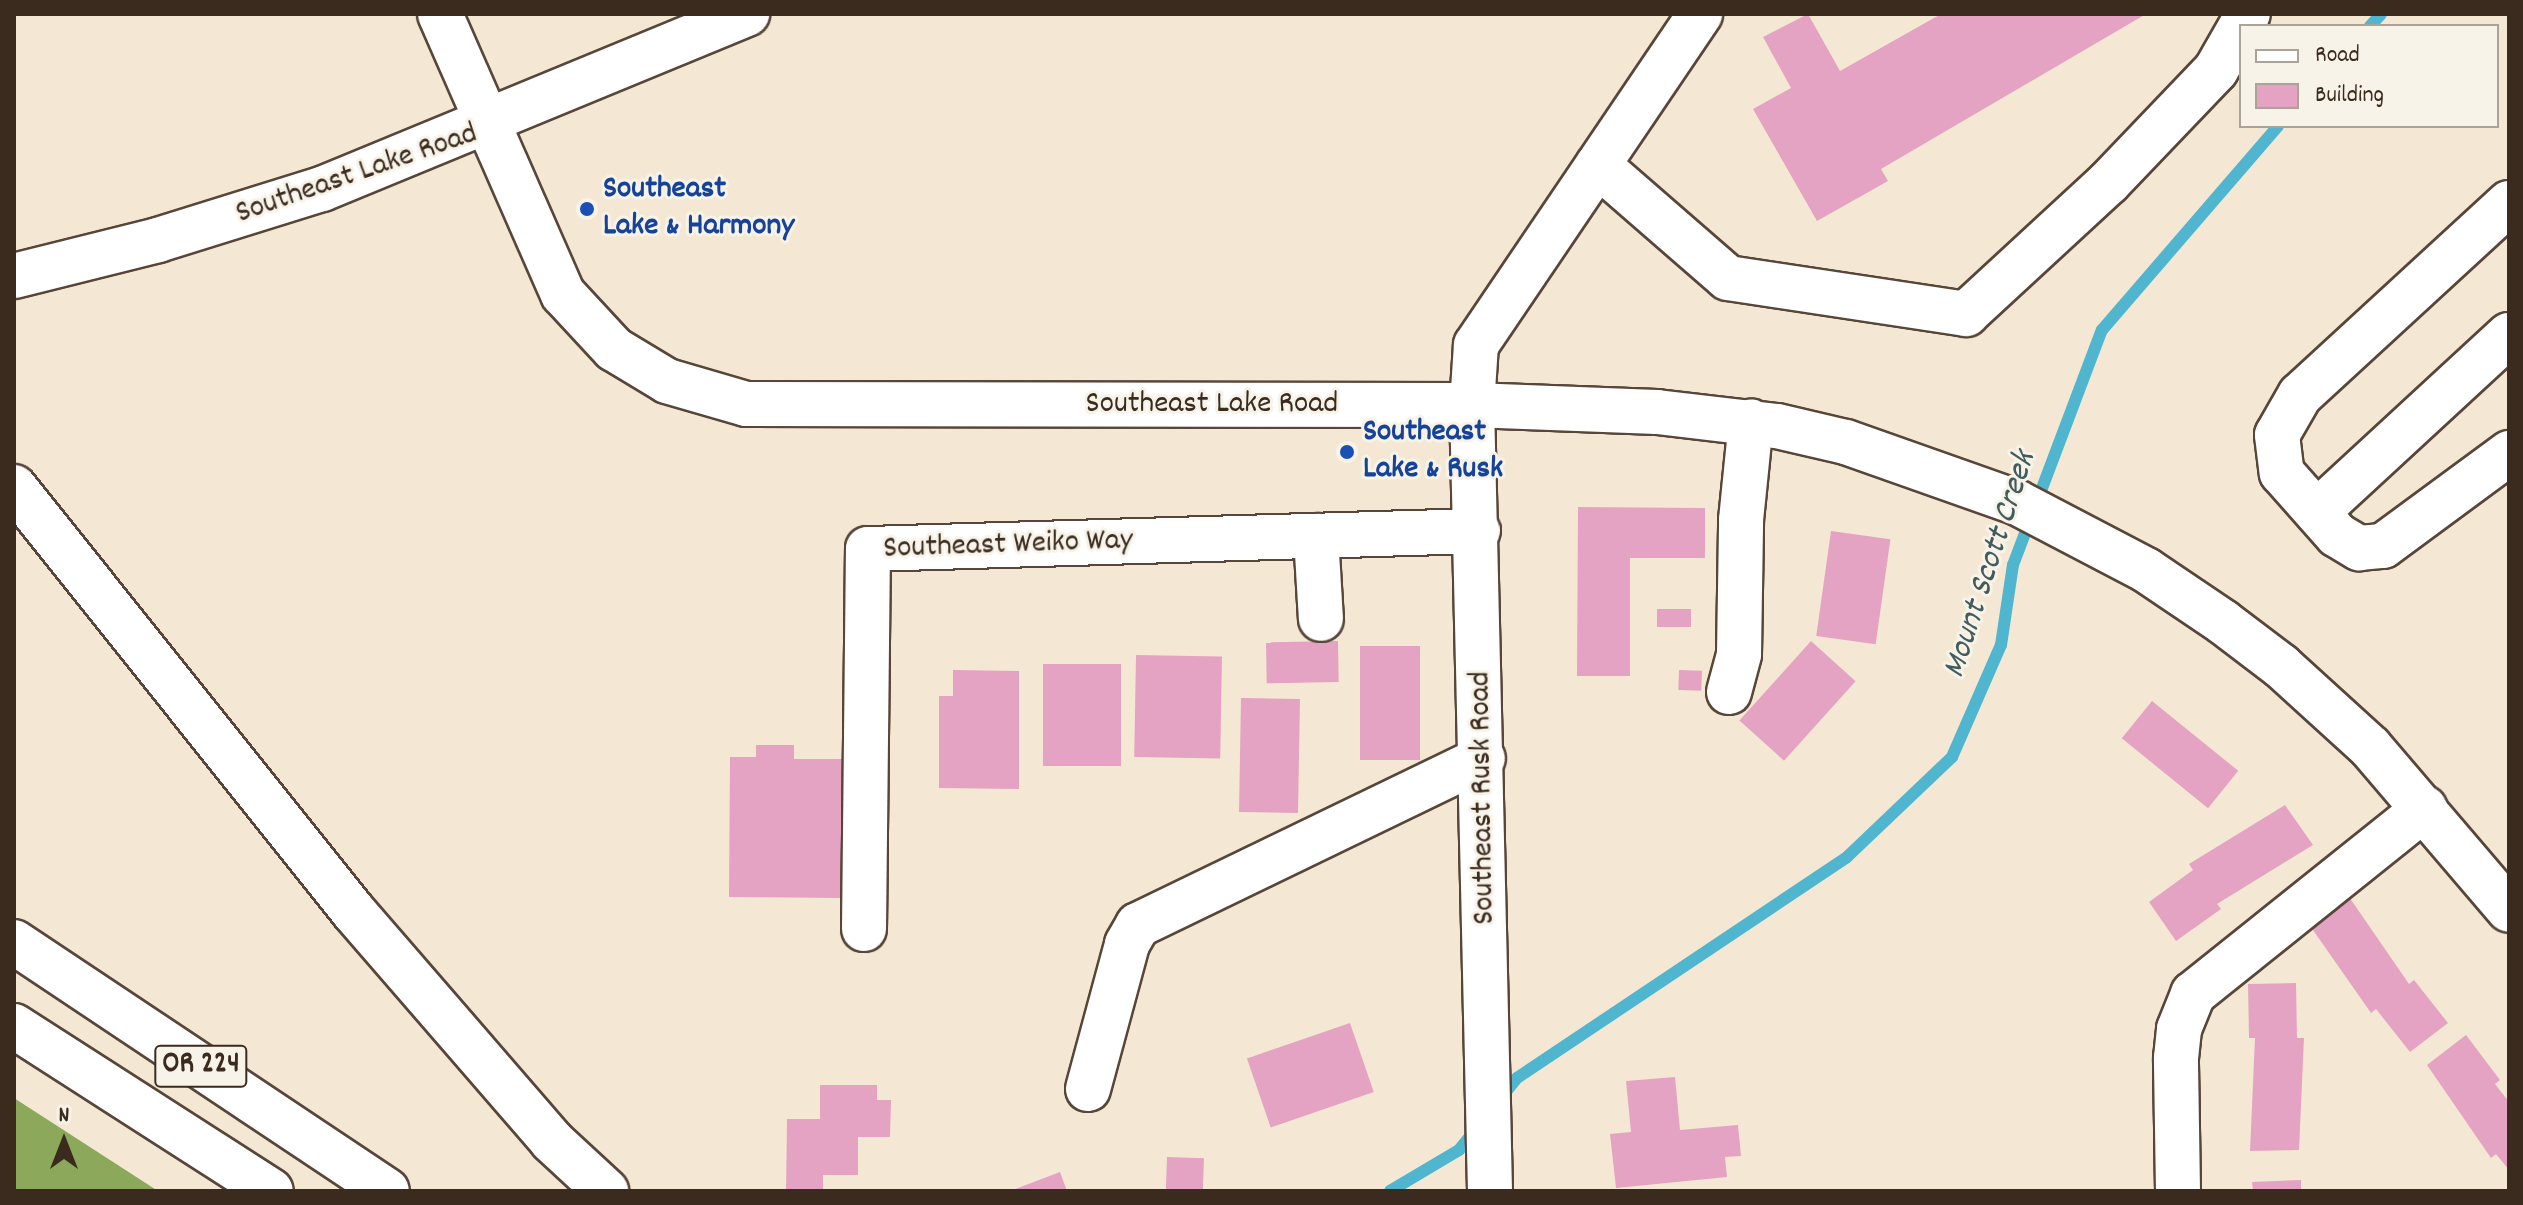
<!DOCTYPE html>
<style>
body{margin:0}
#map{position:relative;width:2523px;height:1205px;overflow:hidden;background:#f4e8d4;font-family:Dekko,sans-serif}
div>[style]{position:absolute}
.forest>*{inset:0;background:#8ca85a}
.stream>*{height:12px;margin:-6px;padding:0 6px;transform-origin:6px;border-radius:6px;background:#50b5cf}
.building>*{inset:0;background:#e4a3c2;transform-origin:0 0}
.roads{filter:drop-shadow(2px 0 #574639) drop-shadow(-2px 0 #574639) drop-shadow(0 2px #574639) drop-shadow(0 -2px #574639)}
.minor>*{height:44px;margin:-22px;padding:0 22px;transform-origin:22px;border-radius:22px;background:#fff}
.major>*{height:44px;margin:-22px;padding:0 22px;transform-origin:22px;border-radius:22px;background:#fff}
.highway>*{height:44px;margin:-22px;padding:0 22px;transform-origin:22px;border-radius:22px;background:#fff}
.dots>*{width:22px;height:22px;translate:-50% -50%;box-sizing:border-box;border:4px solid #f7f3e8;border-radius:50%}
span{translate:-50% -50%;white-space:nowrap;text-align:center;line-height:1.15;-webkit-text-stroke:6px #f7f3e8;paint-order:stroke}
.shield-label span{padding:2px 6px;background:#f7f3e8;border:2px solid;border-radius:6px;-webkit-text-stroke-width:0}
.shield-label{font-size:30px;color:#3b2a1e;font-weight:700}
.street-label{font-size:32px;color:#3b2a1e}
.transit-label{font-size:32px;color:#164399;font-weight:700}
.left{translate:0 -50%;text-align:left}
.water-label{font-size:34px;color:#425b5c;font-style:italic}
.frame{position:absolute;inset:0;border:16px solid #3b2a1e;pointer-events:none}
.legend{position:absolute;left:2239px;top:24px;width:260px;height:104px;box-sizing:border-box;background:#f7f3e8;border:2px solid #aca397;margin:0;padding:10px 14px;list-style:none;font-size:24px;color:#3b2a1e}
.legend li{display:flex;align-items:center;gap:16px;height:40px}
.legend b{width:40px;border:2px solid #aca397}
.north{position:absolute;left:24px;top:1101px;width:80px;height:80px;-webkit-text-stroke:6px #f7f3e8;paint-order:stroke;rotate:0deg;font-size:22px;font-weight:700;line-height:32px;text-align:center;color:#3b2a1e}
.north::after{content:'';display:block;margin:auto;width:28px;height:36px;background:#3b2a1e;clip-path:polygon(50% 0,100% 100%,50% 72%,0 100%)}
</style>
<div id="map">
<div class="forest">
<div style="clip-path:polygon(14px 1098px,158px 1191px,14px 1191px)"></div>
</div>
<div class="stream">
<div style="left:2370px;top:26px;width:16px;rotate:-47deg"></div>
<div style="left:1500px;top:1099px;width:27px;rotate:-51deg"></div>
<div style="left:1517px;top:1078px;width:397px;rotate:-33.8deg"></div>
<div style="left:1847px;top:857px;width:145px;rotate:-43.6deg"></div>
<div style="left:1952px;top:757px;width:122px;rotate:-66.4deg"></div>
<div style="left:2001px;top:645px;width:81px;rotate:-81.5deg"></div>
<div style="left:2013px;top:565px;width:251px;rotate:-69.3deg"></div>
<div style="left:2102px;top:330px;width:269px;rotate:-49.2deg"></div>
<div style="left:1390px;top:1191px;width:80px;rotate:-30.7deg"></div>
<div style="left:1459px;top:1150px;width:27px;rotate:-51deg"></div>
</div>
<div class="building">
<div style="clip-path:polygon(1808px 14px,1840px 71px,1941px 14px,2146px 14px,1881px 169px,1888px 181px,1817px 221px,1753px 109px,1791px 88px,1763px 37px)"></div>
<div style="clip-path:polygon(1578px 507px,1705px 508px,1705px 558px,1630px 558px,1630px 676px,1577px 676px)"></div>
<div style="left:1831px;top:531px;width:60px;height:106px;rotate:8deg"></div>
<div style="left:1657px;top:609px;width:34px;height:18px"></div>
<div style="left:1338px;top:641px;width:41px;height:72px;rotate:89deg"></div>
<div style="left:1811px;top:641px;width:60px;height:107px;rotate:42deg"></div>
<div style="left:1360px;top:646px;width:60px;height:114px"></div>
<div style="left:1136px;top:655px;width:86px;height:102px;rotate:1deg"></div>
<div style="left:1043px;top:664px;width:78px;height:102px"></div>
<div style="clip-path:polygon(953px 670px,1019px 671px,1019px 789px,939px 788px,939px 696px,953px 696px)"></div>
<div style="left:1679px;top:670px;width:23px;height:20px;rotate:2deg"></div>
<div style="left:1241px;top:698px;width:59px;height:114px;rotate:1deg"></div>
<div style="left:2152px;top:701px;width:111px;height:48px;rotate:39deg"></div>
<div style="clip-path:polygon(756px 745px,794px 745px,794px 759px,842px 759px,841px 898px,729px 897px,730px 757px,756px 757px)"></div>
<div style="clip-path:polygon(2285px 805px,2313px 845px,2217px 904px,2221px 909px,2176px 941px,2149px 902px,2193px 870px,2189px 864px)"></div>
<div style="clip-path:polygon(2345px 891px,2409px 984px,2414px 980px,2448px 1023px,2410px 1052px,2376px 1009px,2371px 1013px,2306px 920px)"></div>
<div style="clip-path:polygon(2296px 983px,2297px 1038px,2304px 1038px,2299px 1150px,2250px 1151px,2255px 1038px,2249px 1038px,2248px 984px)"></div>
<div style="left:1350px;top:1023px;width:73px;height:109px;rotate:71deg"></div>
<div style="clip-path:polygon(2466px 1035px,2500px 1080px,2495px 1084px,2509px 1102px,2509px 1170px,2496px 1154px,2491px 1158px,2427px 1065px)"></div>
<div style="clip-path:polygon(1675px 1077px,1680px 1130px,1738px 1125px,1741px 1156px,1725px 1157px,1727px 1177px,1616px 1188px,1610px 1134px,1631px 1132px,1626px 1081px)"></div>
<div style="clip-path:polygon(820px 1085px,877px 1085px,877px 1100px,891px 1100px,890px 1137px,858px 1137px,858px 1175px,823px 1175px,823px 1191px,786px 1191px,787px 1119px,820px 1119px)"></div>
<div style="left:1167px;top:1157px;width:37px;height:34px;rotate:2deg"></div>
<div style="clip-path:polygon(1060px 1172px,1067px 1191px,1010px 1191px)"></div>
<div style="clip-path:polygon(2301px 1180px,2301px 1191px,2253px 1191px,2252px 1182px)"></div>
</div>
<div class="roads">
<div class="minor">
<div style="left:440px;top:14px;width:306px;rotate:66.3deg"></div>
<div style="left:563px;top:294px;width:75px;rotate:47.2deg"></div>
<div style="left:614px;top:349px;width:62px;rotate:31.1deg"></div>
<div style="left:667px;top:381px;width:82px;rotate:16.2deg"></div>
<div style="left:746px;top:404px;width:726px;rotate:0.08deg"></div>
<div style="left:1472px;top:405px;width:185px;rotate:2.2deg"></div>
<div style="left:1657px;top:412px;width:121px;rotate:6.7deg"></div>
<div style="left:1777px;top:426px;width:71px;rotate:13.1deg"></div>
<div style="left:1846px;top:442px;width:182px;rotate:19.5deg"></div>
<div style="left:2018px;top:503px;width:144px;rotate:27.6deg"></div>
<div style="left:2146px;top:570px;width:93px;rotate:34deg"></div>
<div style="left:2223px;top:622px;width:73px;rotate:37.2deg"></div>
<div style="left:2281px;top:666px;width:120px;rotate:42.3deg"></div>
<div style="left:2370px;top:747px;width:214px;rotate:49.5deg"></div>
<div style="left:1598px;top:165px;width:172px;rotate:41deg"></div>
<div style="left:1728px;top:278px;width:241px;rotate:8.6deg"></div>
<div style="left:1966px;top:314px;width:193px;rotate:-42.7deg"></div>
<div style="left:2108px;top:183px;width:156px;rotate:-46.3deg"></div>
<div style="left:2216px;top:70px;width:64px;rotate:-60.3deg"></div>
<div style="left:2509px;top:203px;width:284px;rotate:137.4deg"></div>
<div style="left:2300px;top:395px;width:46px;rotate:119.9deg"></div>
<div style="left:2277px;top:435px;width:38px;rotate:83deg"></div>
<div style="left:2282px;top:473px;width:83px;rotate:48.4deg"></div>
<div style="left:2337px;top:535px;width:26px;rotate:31deg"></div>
<div style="left:2359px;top:548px;width:24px;rotate:-5deg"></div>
<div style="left:2383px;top:546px;width:157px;rotate:-36.4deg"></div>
<div style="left:2317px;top:512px;width:261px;rotate:-42.7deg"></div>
<div style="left:1316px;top:536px;width:83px;rotate:86.6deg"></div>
<div style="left:1729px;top:692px;width:39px;rotate:-75deg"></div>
<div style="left:1739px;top:654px;width:134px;rotate:-89.1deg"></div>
<div style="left:1741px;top:520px;width:99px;rotate:-84.2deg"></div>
<div style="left:864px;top:929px;width:380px;rotate:-89.4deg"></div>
<div style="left:868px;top:549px;width:610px;rotate:-1.69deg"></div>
<div style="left:1088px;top:1089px;width:150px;rotate:-74.9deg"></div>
<div style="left:1127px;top:944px;width:22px;rotate:-60deg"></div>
<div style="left:1138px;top:925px;width:383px;rotate:-25.8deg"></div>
<div style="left:1490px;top:1191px;width:786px;rotate:-91.31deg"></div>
<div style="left:1472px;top:405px;width:60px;rotate:-86.2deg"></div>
<div style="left:1476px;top:345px;width:400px;rotate:-55.9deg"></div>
<div style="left:2178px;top:1191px;width:133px;rotate:-90.9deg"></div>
<div style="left:2176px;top:1058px;width:29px;rotate:-84deg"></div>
<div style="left:2179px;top:1029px;width:38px;rotate:-68deg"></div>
<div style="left:2193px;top:994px;width:297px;rotate:-38.7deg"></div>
</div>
<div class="major">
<div style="left:14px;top:276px;width:148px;rotate:-14deg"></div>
<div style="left:158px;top:240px;width:172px;rotate:-17.3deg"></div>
<div style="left:322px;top:189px;width:460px;rotate:-22.4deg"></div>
</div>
<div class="highway">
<div style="left:14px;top:487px;width:543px;rotate:51.36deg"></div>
<div style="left:353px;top:911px;width:304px;rotate:49.1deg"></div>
<div style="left:552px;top:1141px;width:74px;rotate:42.8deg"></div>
<div style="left:14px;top:942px;width:448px;rotate:33.7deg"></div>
<div style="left:14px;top:1026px;width:305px;rotate:32.7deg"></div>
</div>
</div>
<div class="dots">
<div style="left:587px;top:209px;background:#1a4fb4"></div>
<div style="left:1347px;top:452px;background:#1a4fb4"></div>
</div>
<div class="shield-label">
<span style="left:201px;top:1066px">OR 224</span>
</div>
<div class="street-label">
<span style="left:357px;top:175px;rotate:-19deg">Southeast Lake Road</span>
<span style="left:1212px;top:405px">Southeast Lake Road</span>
<span style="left:1008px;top:546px;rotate:-2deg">Southeast Weiko Way</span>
<span style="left:1484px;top:798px;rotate:-91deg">Southeast Rusk Road</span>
</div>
<div class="transit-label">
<span class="left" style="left:603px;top:209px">Southeast<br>Lake &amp; Harmony</span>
<span class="left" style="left:1363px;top:452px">Southeast<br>Lake &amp; Rusk</span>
</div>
<div class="water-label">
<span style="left:1991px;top:565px;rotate:-72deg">Mount Scott Creek</span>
</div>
<div class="frame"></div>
<ul class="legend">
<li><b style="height:10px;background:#fff"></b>Road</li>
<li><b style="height:22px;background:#e4a3c2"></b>Building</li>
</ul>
<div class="north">N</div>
</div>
